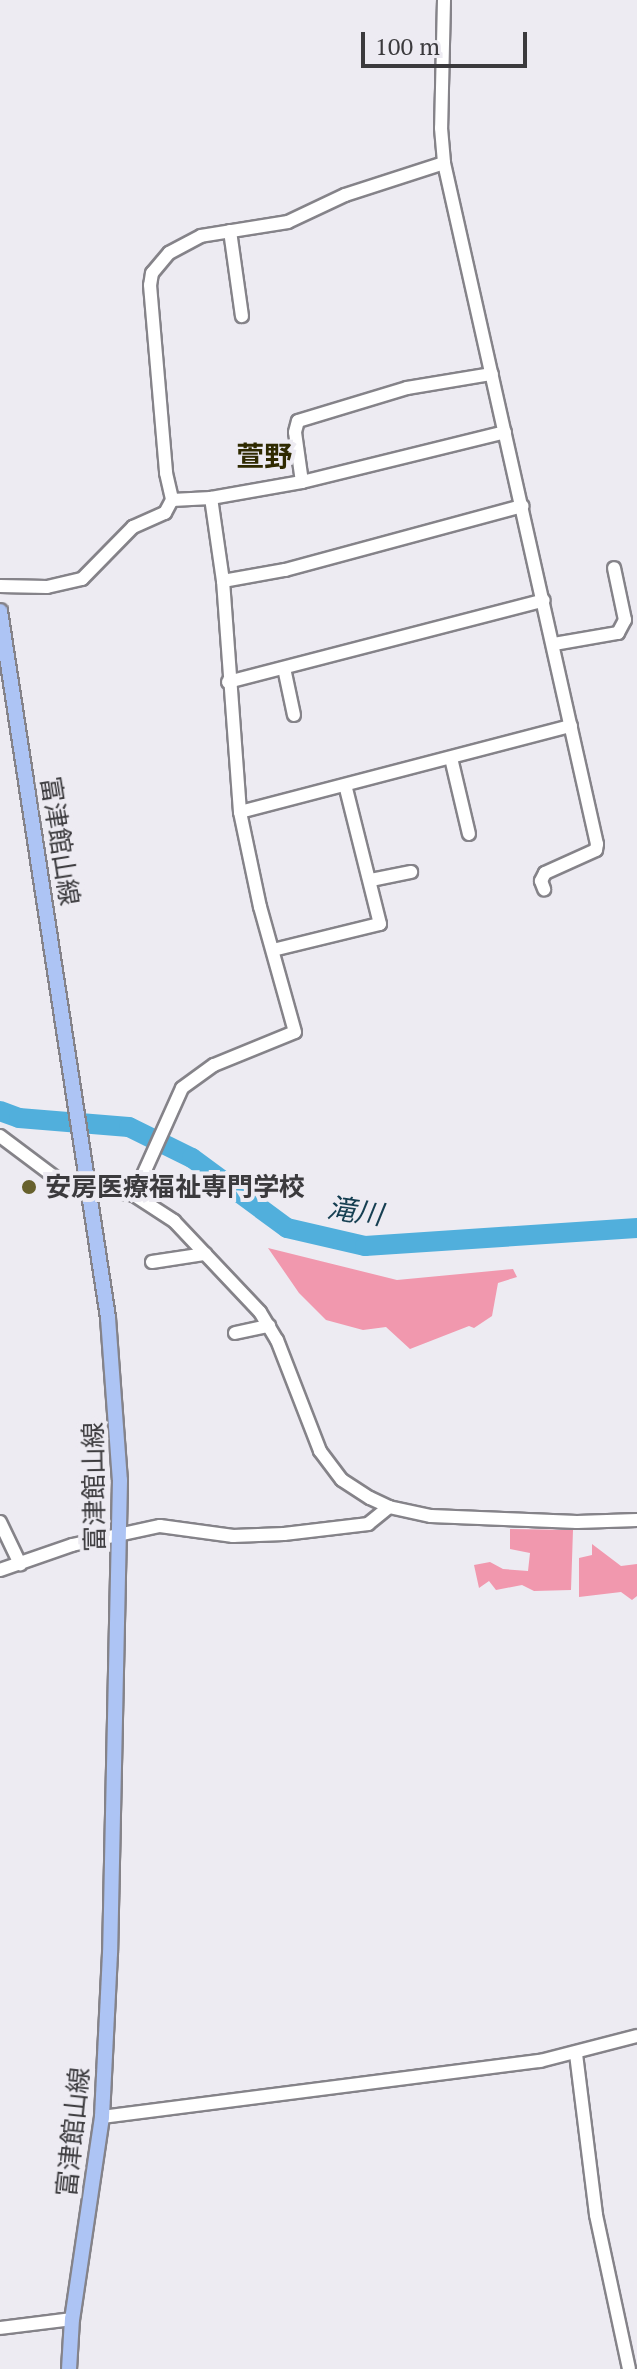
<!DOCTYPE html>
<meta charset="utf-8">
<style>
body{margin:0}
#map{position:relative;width:637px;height:2369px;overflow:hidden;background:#edebf2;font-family:"PT Serif","Noto Sans JP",serif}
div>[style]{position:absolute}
.forest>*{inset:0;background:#f198ae}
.river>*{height:20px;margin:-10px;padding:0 10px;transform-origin:10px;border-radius:10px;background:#51afdc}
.roads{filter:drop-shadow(2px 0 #858389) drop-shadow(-2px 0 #858389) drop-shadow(0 2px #858389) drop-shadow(0 -2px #858389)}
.minor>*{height:12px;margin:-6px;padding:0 6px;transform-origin:6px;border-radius:6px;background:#fff}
.major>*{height:14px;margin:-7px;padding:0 7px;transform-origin:7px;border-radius:7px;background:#adc4f4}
.dots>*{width:22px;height:22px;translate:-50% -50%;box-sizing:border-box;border:4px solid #edebf2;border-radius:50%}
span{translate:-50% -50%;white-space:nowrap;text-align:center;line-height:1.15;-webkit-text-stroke:8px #edebf2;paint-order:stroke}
.street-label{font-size:26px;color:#3b3a3d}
.poi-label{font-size:26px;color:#3b3a3d;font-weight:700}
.left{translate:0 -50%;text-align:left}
.neighbourhood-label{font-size:28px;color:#2f2a00;font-weight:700}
.water-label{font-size:28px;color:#163f52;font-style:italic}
.scale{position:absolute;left:361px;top:32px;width:166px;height:36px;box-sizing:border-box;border:4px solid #3b3a3d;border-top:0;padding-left:10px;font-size:24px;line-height:28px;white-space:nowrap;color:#3b3a3d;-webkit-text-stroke:6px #edebf2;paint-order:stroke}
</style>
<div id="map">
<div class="forest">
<div style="clip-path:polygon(268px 1248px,397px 1280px,513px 1269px,517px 1277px,498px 1283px,492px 1316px,474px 1328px,469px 1326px,410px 1349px,386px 1327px,363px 1330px,326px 1320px,299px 1293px)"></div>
<div style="clip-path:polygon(510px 1529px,573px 1530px,571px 1590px,534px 1591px,522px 1585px,496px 1590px,489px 1581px,479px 1588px,474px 1565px,490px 1562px,503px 1569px,528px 1571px,530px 1553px,510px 1549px)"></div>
<div style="clip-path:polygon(592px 1544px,621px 1566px,637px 1564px,637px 1596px,632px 1600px,621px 1592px,579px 1597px,579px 1558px,592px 1555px)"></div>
</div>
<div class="river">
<div style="left:0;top:1111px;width:20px;rotate:20deg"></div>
<div style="left:19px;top:1118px;width:110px;rotate:4.7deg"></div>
<div style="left:129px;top:1127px;width:70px;rotate:26.2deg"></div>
<div style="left:192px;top:1158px;width:118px;rotate:36.4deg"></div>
<div style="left:287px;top:1228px;width:80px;rotate:13deg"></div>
<div style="left:365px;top:1246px;width:273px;rotate:-3.8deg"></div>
</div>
<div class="roads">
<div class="minor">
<div style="left:444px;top:0;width:128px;rotate:91.3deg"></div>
<div style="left:441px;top:128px;width:35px;rotate:85deg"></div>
<div style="left:444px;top:163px;width:698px;rotate:77.34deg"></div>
<div style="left:597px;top:844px;width:6px;rotate:99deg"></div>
<div style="left:596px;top:850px;width:56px;rotate:155.7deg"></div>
<div style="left:545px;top:873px;width:9px;rotate:117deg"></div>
<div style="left:541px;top:881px;width:9px;rotate:69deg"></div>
<div style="left:444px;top:163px;width:104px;rotate:162.1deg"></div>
<div style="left:345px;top:195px;width:63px;rotate:154.7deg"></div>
<div style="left:288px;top:222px;width:88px;rotate:170.9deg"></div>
<div style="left:201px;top:236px;width:36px;rotate:152deg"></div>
<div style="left:169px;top:253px;width:26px;rotate:130deg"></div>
<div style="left:152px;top:273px;width:12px;rotate:99deg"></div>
<div style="left:150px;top:285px;width:189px;rotate:85.1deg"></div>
<div style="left:166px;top:473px;width:28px;rotate:77deg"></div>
<div style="left:172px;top:500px;width:39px;rotate:-3deg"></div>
<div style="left:211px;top:498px;width:92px;rotate:-10deg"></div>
<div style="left:302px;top:482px;width:209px;rotate:-13.8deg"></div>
<div style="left:230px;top:231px;width:86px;rotate:82deg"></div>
<div style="left:302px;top:482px;width:50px;rotate:-98deg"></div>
<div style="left:295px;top:432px;width:11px;rotate:-75deg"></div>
<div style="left:298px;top:421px;width:114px;rotate:-16.8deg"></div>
<div style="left:407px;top:388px;width:86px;rotate:-9.4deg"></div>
<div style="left:223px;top:581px;width:63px;rotate:-10.1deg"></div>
<div style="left:285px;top:570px;width:246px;rotate:-15.1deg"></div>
<div style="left:0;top:586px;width:47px;rotate:1.2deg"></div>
<div style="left:47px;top:587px;width:36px;rotate:-13deg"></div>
<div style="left:82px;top:579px;width:73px;rotate:-45.6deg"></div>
<div style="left:133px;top:527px;width:35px;rotate:-24deg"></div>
<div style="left:165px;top:513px;width:15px;rotate:-62deg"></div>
<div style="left:554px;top:644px;width:65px;rotate:-9.8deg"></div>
<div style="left:618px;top:633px;width:15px;rotate:-62deg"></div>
<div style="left:625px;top:620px;width:53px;rotate:-101.9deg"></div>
<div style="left:284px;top:668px;width:48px;rotate:78deg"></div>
<div style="left:228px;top:682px;width:326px;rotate:-14.5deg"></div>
<div style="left:451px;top:758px;width:78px;rotate:76.7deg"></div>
<div style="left:240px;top:812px;width:342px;rotate:-14.6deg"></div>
<div style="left:371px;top:880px;width:41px;rotate:-11.3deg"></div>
<div style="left:273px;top:950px;width:110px;rotate:-13.7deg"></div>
<div style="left:380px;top:924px;width:143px;rotate:-104.1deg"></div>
<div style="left:0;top:1136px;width:75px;rotate:36.9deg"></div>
<div style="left:60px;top:1181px;width:75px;rotate:10.7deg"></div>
<div style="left:134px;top:1195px;width:48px;rotate:33deg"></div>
<div style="left:174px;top:1221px;width:125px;rotate:46.6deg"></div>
<div style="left:260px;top:1312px;width:33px;rotate:59deg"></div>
<div style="left:277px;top:1340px;width:119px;rotate:68.8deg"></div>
<div style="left:320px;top:1451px;width:36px;rotate:53deg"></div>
<div style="left:342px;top:1480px;width:33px;rotate:33deg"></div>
<div style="left:370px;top:1498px;width:21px;rotate:25deg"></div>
<div style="left:389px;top:1507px;width:43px;rotate:12.1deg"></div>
<div style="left:431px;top:1516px;width:146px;rotate:2.4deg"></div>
<div style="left:577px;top:1522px;width:60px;rotate:-1.9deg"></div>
<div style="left:134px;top:1195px;width:117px;rotate:-65.8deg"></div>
<div style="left:182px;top:1088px;width:39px;rotate:-36deg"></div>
<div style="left:214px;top:1065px;width:87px;rotate:-22.2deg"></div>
<div style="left:295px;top:1032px;width:130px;rotate:-105.6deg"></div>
<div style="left:260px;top:907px;width:97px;rotate:-101.9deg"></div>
<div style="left:240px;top:812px;width:232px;rotate:-94.2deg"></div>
<div style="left:223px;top:581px;width:84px;rotate:-98.2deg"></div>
<div style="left:152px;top:1262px;width:54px;rotate:-8.6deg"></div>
<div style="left:235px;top:1333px;width:35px;rotate:-12deg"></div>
<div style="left:0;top:1522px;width:47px;rotate:64.5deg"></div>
<div style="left:0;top:1570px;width:76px;rotate:-19.1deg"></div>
<div style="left:72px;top:1545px;width:90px;rotate:-12.2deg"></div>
<div style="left:160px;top:1526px;width:74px;rotate:7.8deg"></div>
<div style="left:233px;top:1536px;width:51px;rotate:-2.2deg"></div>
<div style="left:284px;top:1534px;width:85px;rotate:-6.8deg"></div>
<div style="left:368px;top:1524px;width:27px;rotate:-39deg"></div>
<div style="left:576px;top:2054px;width:162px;rotate:82.9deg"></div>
<div style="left:596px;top:2215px;width:157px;rotate:77.9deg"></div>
<div style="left:102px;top:2117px;width:442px;rotate:-7.3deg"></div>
<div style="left:540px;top:2061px;width:100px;rotate:-14.5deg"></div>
<div style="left:0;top:2328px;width:73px;rotate:-7.1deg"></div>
</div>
<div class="major">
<div style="left:0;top:611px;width:715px;rotate:81.31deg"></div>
<div style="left:108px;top:1318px;width:162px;rotate:85.8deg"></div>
<div style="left:120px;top:1480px;width:473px;rotate:91.2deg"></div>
<div style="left:110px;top:1953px;width:164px;rotate:92.8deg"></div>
<div style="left:102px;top:2117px;width:204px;rotate:98.4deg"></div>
<div style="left:72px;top:2319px;width:50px;rotate:93.4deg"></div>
</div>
</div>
<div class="dots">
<div style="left:29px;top:1187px;background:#67612d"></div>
</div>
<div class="street-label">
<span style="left:60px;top:841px;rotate:81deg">富津館山線</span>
<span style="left:94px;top:1487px;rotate:-91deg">富津館山線</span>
<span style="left:73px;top:2132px;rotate:-84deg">富津館山線</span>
</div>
<div class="poi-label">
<span class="left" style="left:45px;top:1187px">安房医療福祉専門学校</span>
</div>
<div class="neighbourhood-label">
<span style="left:264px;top:456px">萱野</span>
</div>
<div class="water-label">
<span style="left:355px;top:1211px;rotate:8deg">滝川</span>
</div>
<div class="scale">100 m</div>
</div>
